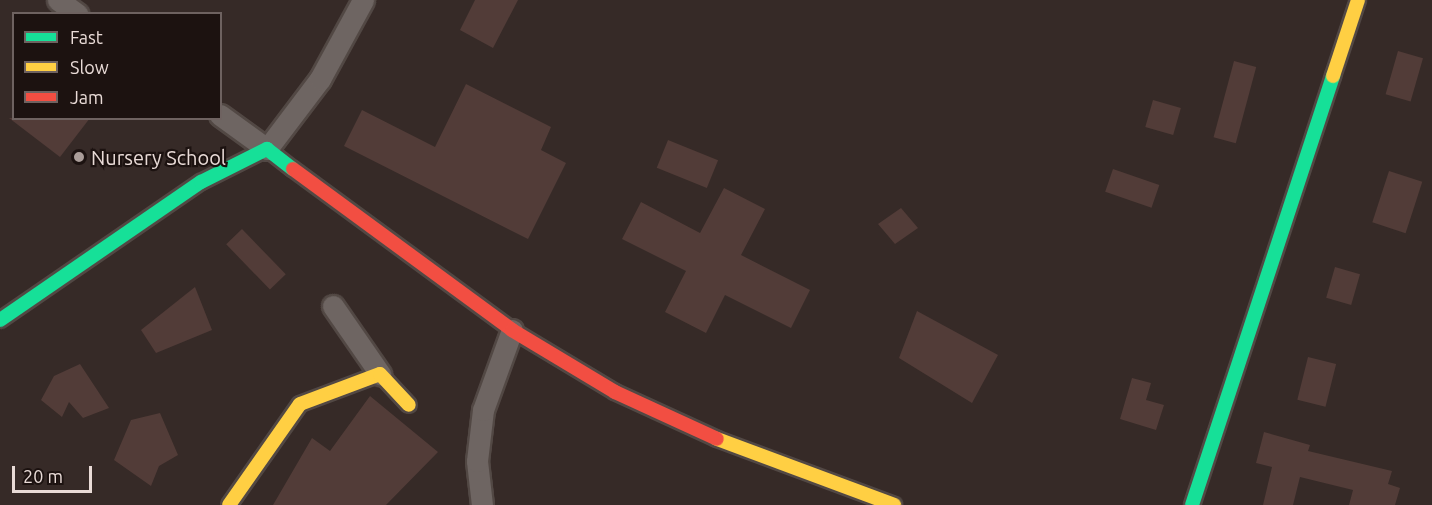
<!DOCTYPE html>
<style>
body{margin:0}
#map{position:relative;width:1432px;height:505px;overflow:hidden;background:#362a27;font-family:Ubuntu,sans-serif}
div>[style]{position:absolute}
.building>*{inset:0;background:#523c38;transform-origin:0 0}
.roads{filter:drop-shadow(2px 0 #524844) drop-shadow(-2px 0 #524844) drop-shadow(0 2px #524844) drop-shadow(0 -2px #524844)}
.street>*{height:21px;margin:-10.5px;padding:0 10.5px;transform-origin:10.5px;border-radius:10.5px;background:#6e6562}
.fast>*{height:14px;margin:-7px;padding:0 7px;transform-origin:7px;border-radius:7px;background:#16e098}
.slow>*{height:14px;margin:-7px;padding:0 7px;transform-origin:7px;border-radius:7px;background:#ffcf43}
.jam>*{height:14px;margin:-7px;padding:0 7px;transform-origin:7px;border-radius:7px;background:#f24e42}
.dots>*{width:16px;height:16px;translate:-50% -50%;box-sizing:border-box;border:3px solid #1c1210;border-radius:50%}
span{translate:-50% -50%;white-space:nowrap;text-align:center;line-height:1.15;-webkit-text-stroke:4.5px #1c1210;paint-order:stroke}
.poi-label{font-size:20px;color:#e9dbd7}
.left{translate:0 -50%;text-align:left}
.legend{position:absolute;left:12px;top:12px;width:210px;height:108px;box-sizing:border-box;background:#1c1210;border:2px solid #6e6260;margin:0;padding:8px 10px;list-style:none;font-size:18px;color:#e9dbd7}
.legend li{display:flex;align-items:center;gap:12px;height:30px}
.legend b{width:30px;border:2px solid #6e6260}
.scale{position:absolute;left:12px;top:466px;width:80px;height:27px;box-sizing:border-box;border:3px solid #e9dbd7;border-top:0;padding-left:8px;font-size:18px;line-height:21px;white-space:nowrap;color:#e9dbd7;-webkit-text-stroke:4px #1c1210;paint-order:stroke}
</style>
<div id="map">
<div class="building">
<div style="clip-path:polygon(475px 0,518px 0,493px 48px,460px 30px)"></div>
<div style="left:1398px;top:51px;width:26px;height:45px;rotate:16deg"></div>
<div style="left:1234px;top:61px;width:23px;height:79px;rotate:15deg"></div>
<div style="clip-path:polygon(466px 84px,551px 127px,541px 150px,566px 163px,528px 239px,344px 146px,362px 110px,435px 147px)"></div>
<div style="left:1153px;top:100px;width:29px;height:28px;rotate:16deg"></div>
<div style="clip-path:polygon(9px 118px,90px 118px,60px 157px)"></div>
<div style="left:668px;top:140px;width:54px;height:30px;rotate:22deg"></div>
<div style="left:1113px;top:169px;width:49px;height:24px;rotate:19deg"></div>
<div style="left:1389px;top:171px;width:35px;height:54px;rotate:18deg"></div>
<div style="clip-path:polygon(724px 188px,765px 209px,741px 255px,810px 290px,791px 328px,725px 295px,706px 333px,665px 312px,686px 271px,622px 239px,641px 202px,700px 233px)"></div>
<div style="clip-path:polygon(901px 208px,918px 228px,895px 244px,878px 224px)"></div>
<div style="left:242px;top:229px;width:63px;height:22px;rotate:46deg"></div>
<div style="left:1335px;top:267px;width:26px;height:32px;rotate:16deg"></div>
<div style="clip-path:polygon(195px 287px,212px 330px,156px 353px,141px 330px)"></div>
<div style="clip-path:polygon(917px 311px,998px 355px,972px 403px,899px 358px)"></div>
<div style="left:1308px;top:357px;width:29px;height:44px;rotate:14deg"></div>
<div style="clip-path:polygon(80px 364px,109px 408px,83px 418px,69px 402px,62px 417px,41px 400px,54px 376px)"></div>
<div style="clip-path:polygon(1132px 378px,1151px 383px,1146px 400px,1164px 405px,1156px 430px,1120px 419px)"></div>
<div style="clip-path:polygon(370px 396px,438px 452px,386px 505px,273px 505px,312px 438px,330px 451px)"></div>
<div style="clip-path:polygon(160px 413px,178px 455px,159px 466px,151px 486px,114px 460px,131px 420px)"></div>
<div style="clip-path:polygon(1264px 432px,1310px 445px,1308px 451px,1392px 471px,1388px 484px,1400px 488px,1395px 505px,1349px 505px,1353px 490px,1300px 477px,1293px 505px,1263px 505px,1272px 467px,1256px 463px)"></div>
</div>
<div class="roads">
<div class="street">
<div style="left:58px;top:0;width:24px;rotate:36deg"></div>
<div style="left:220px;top:115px;width:58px;rotate:35.9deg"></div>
<div style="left:267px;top:149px;width:88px;rotate:-52.9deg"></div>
<div style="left:320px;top:79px;width:90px;rotate:-61.4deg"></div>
<div style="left:333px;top:306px;width:83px;rotate:55.3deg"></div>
<div style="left:482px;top:505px;width:44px;rotate:-96.5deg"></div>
<div style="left:477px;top:461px;width:51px;rotate:-83.3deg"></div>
<div style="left:483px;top:410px;width:85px;rotate:-70.1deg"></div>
</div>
<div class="fast">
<div style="left:0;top:320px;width:244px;rotate:-34.5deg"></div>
<div style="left:201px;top:182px;width:74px;rotate:-26.6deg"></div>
<div style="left:267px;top:149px;width:33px;rotate:38deg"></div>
<div style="left:1192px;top:505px;width:452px;rotate:-71.8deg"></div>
</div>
<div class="slow">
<div style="left:1333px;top:76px;width:80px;rotate:-71.8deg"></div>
<div style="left:717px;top:439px;width:189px;rotate:20.4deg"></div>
<div style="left:229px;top:505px;width:123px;rotate:-54.9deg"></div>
<div style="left:300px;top:404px;width:85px;rotate:-20.6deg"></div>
<div style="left:380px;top:374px;width:42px;rotate:46.9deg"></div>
</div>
<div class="jam">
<div style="left:293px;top:169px;width:272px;rotate:36.3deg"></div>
<div style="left:512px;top:330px;width:120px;rotate:31deg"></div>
<div style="left:615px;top:392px;width:112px;rotate:24.7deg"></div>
</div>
</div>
<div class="dots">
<div style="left:79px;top:157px;background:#aa9d99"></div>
</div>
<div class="poi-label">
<span class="left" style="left:91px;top:157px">Nursery School</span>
</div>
<ul class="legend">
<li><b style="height:8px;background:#16e098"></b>Fast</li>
<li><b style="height:8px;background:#ffcf43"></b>Slow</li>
<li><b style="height:8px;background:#f24e42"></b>Jam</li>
</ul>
<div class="scale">20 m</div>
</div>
